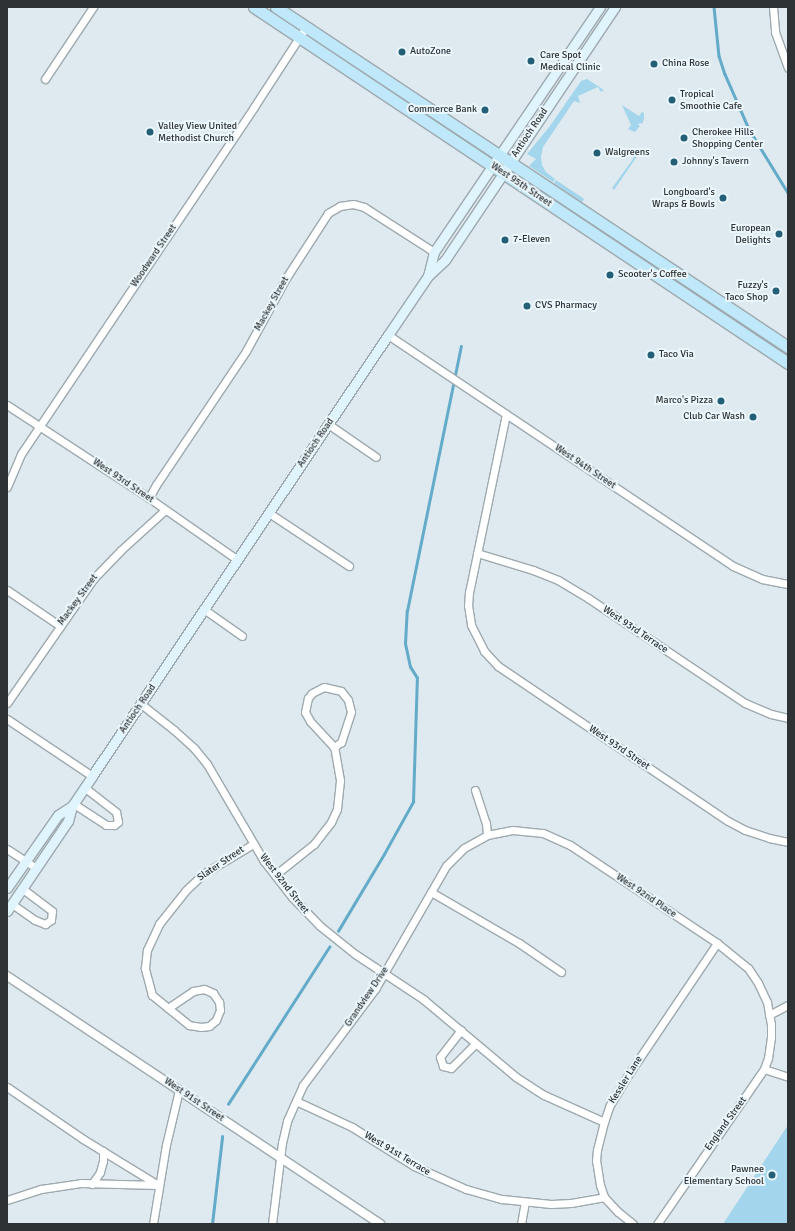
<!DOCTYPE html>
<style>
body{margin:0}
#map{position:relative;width:795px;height:1231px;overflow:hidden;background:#deeaef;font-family:Signika,sans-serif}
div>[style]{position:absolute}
.green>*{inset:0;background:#a3d6ec;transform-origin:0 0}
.stream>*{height:2.5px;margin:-1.25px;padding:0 1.25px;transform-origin:1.25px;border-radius:1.25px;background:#63abc9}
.roads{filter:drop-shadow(1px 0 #9ea9ae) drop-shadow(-1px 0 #9ea9ae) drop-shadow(0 1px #9ea9ae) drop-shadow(0 -1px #9ea9ae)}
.minor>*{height:7px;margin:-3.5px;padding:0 3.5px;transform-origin:3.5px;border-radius:3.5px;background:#fff}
.tertiary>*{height:8px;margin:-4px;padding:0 4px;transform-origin:4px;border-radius:4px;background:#fff}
.secondary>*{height:9px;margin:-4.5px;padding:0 4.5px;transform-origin:4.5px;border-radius:4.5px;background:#dff4fc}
.primary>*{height:11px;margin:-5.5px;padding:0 5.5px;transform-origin:5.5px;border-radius:5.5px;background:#bfe8fa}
.dots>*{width:11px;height:11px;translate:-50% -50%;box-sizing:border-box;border:2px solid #ebf7fc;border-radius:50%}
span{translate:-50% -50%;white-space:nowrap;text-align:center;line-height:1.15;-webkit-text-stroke:4px #ebf7fc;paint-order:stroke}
.poi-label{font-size:10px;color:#2e3234}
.left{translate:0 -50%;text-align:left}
.right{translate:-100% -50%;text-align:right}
.street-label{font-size:10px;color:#2e3234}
.frame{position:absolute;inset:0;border:8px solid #2e3234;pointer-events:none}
</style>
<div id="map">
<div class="green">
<div style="clip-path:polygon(587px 79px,604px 90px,601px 92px,598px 87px,578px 96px,580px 103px,574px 101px,543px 147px,541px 157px,542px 165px,546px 172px,555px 179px,553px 182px,529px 166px,536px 159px,527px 154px,550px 126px,581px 81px)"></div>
<div style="clip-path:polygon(622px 105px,639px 116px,642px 112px,644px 113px,644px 119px,642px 124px,640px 123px,638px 125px,640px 126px,635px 132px,628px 129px,631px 125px)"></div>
<div style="clip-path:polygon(637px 148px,647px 156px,640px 152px,614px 190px,612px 188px,633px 159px,635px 150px)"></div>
<div style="left:556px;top:180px;width:34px;height:4px;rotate:34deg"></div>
<div style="clip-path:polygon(788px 1125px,788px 1224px,723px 1224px)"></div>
</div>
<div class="stream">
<div style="left:714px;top:7px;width:49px;rotate:84.2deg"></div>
<div style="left:719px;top:56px;width:19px;rotate:72deg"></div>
<div style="left:725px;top:74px;width:60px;rotate:66.4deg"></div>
<div style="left:749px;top:129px;width:75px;rotate:58.6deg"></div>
<div style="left:338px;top:931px;width:90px;rotate:-59.1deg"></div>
<div style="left:384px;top:854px;width:60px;rotate:-60.9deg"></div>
<div style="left:413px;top:802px;width:124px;rotate:-88.2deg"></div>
<div style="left:417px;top:678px;width:13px;rotate:-122deg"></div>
<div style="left:410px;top:667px;width:24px;rotate:-102deg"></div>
<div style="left:405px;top:644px;width:33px;rotate:-87deg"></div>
<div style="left:407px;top:611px;width:270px;rotate:-78.5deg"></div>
<div style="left:228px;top:1104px;width:187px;rotate:-57.2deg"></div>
<div style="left:212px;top:1224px;width:88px;rotate:-83.4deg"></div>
</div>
<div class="roads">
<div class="minor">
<div style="left:773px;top:7px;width:25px;rotate:85deg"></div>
<div style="left:775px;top:32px;width:38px;rotate:70deg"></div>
<div style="left:45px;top:79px;width:87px;rotate:-56.3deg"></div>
<div style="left:388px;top:335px;width:415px;rotate:33.8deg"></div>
<div style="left:733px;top:566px;width:32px;rotate:24deg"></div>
<div style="left:762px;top:579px;width:26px;rotate:11deg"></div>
<div style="left:7px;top:405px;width:170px;rotate:33.2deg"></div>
<div style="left:149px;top:498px;width:108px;rotate:34.9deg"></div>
<div style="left:506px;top:414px;width:182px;rotate:101.7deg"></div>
<div style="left:469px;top:592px;width:13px;rotate:94deg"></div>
<div style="left:468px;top:605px;width:20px;rotate:81deg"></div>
<div style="left:471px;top:625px;width:29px;rotate:63deg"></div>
<div style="left:484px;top:651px;width:21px;rotate:47deg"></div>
<div style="left:498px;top:666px;width:277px;rotate:34deg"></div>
<div style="left:728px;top:821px;width:19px;rotate:28deg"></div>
<div style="left:745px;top:830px;width:25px;rotate:18deg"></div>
<div style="left:769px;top:838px;width:19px;rotate:12deg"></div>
<div style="left:328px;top:424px;width:58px;rotate:34.5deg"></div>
<div style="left:7px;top:487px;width:36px;rotate:-67deg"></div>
<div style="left:21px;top:454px;width:418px;rotate:-56.1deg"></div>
<div style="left:254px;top:107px;width:95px;rotate:-57deg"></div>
<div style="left:149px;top:498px;width:15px;rotate:-62deg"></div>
<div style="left:156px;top:485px;width:161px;rotate:-56.1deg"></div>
<div style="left:246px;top:351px;width:83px;rotate:-61.3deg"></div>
<div style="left:286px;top:278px;width:77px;rotate:-57.1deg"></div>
<div style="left:328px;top:213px;width:14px;rotate:-30deg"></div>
<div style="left:340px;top:206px;width:13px;rotate:-9deg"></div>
<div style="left:353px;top:204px;width:11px;rotate:15deg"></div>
<div style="left:364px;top:207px;width:83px;rotate:32.7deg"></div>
<div style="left:269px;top:513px;width:96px;rotate:33.5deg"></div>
<div style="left:477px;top:553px;width:59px;rotate:16.9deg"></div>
<div style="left:533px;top:570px;width:27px;rotate:22deg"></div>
<div style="left:558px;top:580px;width:35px;rotate:31deg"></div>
<div style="left:588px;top:598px;width:189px;rotate:33.8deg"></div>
<div style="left:745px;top:703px;width:28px;rotate:23deg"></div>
<div style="left:771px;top:714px;width:17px;rotate:13deg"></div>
<div style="left:7px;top:590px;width:64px;rotate:34.2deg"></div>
<div style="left:205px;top:610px;width:45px;rotate:35.1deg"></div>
<div style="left:7px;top:703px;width:152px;rotate:-55.2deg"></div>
<div style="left:94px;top:578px;width:39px;rotate:-46deg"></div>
<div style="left:121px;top:550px;width:59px;rotate:-42.3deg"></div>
<div style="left:141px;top:704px;width:42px;rotate:38.2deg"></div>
<div style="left:174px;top:730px;width:27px;rotate:42deg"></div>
<div style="left:194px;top:748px;width:21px;rotate:51deg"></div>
<div style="left:207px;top:764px;width:113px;rotate:59.6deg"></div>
<div style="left:264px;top:861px;width:46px;rotate:52.1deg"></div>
<div style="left:292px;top:897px;width:40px;rotate:46deg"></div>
<div style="left:320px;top:926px;width:45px;rotate:38.7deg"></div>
<div style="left:355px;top:954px;width:82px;rotate:33.5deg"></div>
<div style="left:423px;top:999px;width:121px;rotate:40deg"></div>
<div style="left:516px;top:1077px;width:33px;rotate:33deg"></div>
<div style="left:544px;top:1095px;width:66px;rotate:24.2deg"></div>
<div style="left:7px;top:719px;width:102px;rotate:33.8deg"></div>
<div style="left:475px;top:790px;width:35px;rotate:72deg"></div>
<div style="left:486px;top:823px;width:12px;rotate:85deg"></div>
<div style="left:74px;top:804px;width:38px;rotate:33deg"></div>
<div style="left:106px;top:825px;width:8px"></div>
<div style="left:114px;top:825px;width:5px;rotate:-37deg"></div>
<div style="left:118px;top:822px;width:10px;rotate:-101deg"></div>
<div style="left:116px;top:812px;width:39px;rotate:-142deg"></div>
<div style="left:7px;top:849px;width:35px;rotate:33deg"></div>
<div style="left:275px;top:875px;width:50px;rotate:-38.5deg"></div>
<div style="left:314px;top:844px;width:28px;rotate:-52deg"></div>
<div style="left:331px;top:822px;width:14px;rotate:-65deg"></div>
<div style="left:337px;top:809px;width:29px;rotate:-84deg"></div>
<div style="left:340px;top:780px;width:34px;rotate:-100deg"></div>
<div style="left:334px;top:747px;width:35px;rotate:-133deg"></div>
<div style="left:310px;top:721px;width:10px;rotate:-119deg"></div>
<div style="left:305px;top:712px;width:14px;rotate:-78deg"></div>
<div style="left:308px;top:698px;width:6px;rotate:-51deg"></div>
<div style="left:312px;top:693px;width:13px;rotate:-27deg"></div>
<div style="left:324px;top:687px;width:17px;rotate:13deg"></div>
<div style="left:341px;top:691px;width:11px;rotate:52deg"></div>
<div style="left:348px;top:700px;width:12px;rotate:76deg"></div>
<div style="left:351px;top:712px;width:32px;rotate:108deg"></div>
<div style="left:341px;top:742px;width:9px;rotate:144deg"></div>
<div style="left:431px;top:892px;width:102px;rotate:30.1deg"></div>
<div style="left:519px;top:943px;width:51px;rotate:34.6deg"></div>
<div style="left:12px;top:904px;width:28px;rotate:35deg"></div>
<div style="left:35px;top:920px;width:11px;rotate:22deg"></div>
<div style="left:45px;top:924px;width:7px;rotate:-34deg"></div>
<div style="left:51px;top:920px;width:9px;rotate:-84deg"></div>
<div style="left:52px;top:911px;width:38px;rotate:-143deg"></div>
<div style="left:168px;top:1008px;width:30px;rotate:-34deg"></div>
<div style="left:193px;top:991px;width:11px;rotate:-10deg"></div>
<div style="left:204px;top:989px;width:10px;rotate:24deg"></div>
<div style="left:213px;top:993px;width:11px;rotate:56deg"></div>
<div style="left:219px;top:1002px;width:8px;rotate:83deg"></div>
<div style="left:220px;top:1010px;width:11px;rotate:112deg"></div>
<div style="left:216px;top:1020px;width:9px;rotate:139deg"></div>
<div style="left:209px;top:1026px;width:8px;rotate:173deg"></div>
<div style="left:201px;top:1027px;width:12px;rotate:-171deg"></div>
<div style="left:189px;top:1025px;width:48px;rotate:-141deg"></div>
<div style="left:152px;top:995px;width:28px;rotate:-105deg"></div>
<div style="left:145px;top:968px;width:18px;rotate:-84deg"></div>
<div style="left:147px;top:950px;width:29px;rotate:-65deg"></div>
<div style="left:159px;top:924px;width:43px;rotate:-51.5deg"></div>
<div style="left:186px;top:890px;width:23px;rotate:-43deg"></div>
<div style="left:203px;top:874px;width:58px;rotate:-31deg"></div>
<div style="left:769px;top:1015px;width:21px;rotate:-28deg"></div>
<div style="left:461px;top:1030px;width:34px;rotate:128deg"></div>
<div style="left:440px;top:1057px;width:9px;rotate:72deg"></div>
<div style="left:443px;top:1066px;width:8px;rotate:14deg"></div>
<div style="left:451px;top:1068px;width:34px;rotate:-45deg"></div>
<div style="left:764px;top:1069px;width:25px;rotate:18deg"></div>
<div style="left:7px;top:1087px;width:92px;rotate:34.4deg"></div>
<div style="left:83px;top:1139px;width:88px;rotate:31.5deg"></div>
<div style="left:296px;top:1101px;width:62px;rotate:24.9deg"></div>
<div style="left:352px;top:1127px;width:73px;rotate:32.2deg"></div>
<div style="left:414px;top:1166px;width:57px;rotate:23.9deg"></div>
<div style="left:466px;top:1189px;width:37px;rotate:16deg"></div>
<div style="left:502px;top:1199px;width:49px;rotate:5.8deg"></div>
<div style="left:551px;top:1204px;width:20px;rotate:-3deg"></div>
<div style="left:571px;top:1203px;width:34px;rotate:-10deg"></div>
<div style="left:92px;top:1184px;width:14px;rotate:-56deg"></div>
<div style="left:100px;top:1172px;width:11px;rotate:-75deg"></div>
<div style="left:103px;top:1161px;width:10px;rotate:-90deg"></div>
<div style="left:7px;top:1200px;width:36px;rotate:-18deg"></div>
<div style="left:41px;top:1189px;width:40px;rotate:-8.5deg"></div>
<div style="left:81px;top:1183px;width:77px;rotate:1.5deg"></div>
<div style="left:153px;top:1224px;width:80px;rotate:-80.7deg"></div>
<div style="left:166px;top:1145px;width:57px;rotate:-76.7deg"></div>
<div style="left:272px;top:1224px;width:82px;rotate:-83deg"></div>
<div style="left:282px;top:1143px;width:23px;rotate:-77deg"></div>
<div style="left:287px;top:1121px;width:39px;rotate:-66deg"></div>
<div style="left:303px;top:1085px;width:120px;rotate:-53.1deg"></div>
<div style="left:375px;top:989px;width:142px;rotate:-60deg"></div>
<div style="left:446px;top:866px;width:25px;rotate:-45deg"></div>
<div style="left:464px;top:848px;width:26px;rotate:-29deg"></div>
<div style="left:487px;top:835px;width:26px;rotate:-11deg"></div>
<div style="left:513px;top:830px;width:30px;rotate:6deg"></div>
<div style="left:543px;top:833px;width:30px;rotate:24deg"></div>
<div style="left:570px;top:845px;width:177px;rotate:33.7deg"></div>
<div style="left:717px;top:943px;width:40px;rotate:39deg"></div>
<div style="left:748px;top:968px;width:18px;rotate:56deg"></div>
<div style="left:758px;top:983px;width:21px;rotate:65deg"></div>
<div style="left:767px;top:1002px;width:22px;rotate:80deg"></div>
<div style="left:771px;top:1024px;width:13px;rotate:90deg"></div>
<div style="left:771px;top:1037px;width:21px;rotate:98deg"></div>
<div style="left:768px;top:1058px;width:12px;rotate:110deg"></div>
<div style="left:764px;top:1069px;width:188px;rotate:124.6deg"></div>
<div style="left:521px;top:1224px;width:22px;rotate:-80deg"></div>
<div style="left:633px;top:1224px;width:19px;rotate:-141deg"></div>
<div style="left:618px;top:1212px;width:21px;rotate:-133deg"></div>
<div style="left:604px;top:1197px;width:13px;rotate:-108deg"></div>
<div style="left:600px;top:1185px;width:24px;rotate:-99deg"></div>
<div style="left:596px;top:1161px;width:11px;rotate:-85deg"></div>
<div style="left:597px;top:1150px;width:29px;rotate:-76deg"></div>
<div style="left:604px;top:1122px;width:18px;rotate:-71deg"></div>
<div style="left:610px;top:1105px;width:31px;rotate:-59deg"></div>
<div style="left:626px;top:1078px;width:163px;rotate:-56deg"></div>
</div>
<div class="tertiary">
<div style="left:7px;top:976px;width:448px;rotate:33.6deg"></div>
</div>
<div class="secondary">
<div style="left:428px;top:276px;width:25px;rotate:-76deg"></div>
<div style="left:434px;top:252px;width:296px;rotate:-55.9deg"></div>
<div style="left:7px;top:888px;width:89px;rotate:-55.1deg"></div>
<div style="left:58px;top:815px;width:17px;rotate:-33deg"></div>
<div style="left:7px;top:911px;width:109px;rotate:-55.9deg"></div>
<div style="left:68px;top:821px;width:16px;rotate:-75deg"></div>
<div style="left:72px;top:806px;width:36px;rotate:-56deg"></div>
<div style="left:92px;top:776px;width:531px;rotate:-56.13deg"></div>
<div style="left:388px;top:335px;width:71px;rotate:-55.9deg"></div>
<div style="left:428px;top:276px;width:23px;rotate:-43deg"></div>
<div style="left:445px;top:260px;width:305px;rotate:-56.1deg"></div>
</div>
<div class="primary">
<div style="left:254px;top:7px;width:642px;rotate:33.69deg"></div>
<div style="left:276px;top:7px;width:615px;rotate:33.59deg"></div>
</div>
</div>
<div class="dots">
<div style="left:402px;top:52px;background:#235f77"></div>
<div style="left:531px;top:61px;background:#235f77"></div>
<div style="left:654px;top:64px;background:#235f77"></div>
<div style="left:672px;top:100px;background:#235f77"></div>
<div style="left:485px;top:110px;background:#235f77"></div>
<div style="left:150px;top:132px;background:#235f77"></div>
<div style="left:684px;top:138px;background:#235f77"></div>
<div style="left:597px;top:153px;background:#235f77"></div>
<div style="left:674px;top:162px;background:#235f77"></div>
<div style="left:723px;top:198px;background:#235f77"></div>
<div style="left:779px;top:234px;background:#235f77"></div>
<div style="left:505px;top:240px;background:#235f77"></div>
<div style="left:610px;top:275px;background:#235f77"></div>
<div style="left:776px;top:291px;background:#235f77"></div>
<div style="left:527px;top:306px;background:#235f77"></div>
<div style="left:651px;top:355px;background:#235f77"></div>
<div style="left:721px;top:401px;background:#235f77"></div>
<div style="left:753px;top:417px;background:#235f77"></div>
<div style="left:772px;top:1175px;background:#235f77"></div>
</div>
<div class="poi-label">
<span class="left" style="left:410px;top:52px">AutoZone</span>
<span class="left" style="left:540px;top:61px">Care Spot<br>Medical Clinic</span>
<span class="left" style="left:662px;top:64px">China Rose</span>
<span class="left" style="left:680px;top:100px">Tropical<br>Smoothie Cafe</span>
<span class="right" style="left:477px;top:110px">Commerce Bank</span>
<span class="left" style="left:158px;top:132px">Valley View United<br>Methodist Church</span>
<span class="left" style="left:692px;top:138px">Cherokee Hills<br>Shopping Center</span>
<span class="left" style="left:605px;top:153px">Walgreens</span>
<span class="left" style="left:682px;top:162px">Johnny's Tavern</span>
<span class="right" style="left:715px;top:198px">Longboard's<br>Wraps &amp; Bowls</span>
<span class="right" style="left:771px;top:234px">European<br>Delights</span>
<span class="left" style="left:513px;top:240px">7-Eleven</span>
<span class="left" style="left:618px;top:275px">Scooter's Coffee</span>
<span class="right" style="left:768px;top:291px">Fuzzy's<br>Taco Shop</span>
<span class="left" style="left:535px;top:306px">CVS Pharmacy</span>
<span class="left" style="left:659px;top:355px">Taco Via</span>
<span class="right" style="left:713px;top:401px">Marco's Pizza</span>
<span class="right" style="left:745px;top:417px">Club Car Wash</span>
<span class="right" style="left:764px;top:1175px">Pawnee<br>Elementary School</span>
</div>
<div class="street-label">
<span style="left:530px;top:133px;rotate:-56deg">Antioch Road</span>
<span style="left:521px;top:185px;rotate:34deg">West 95th Street</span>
<span style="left:154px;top:256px;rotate:-56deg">Woodward Street</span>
<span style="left:272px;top:304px;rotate:-61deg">Mackey Street</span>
<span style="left:316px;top:443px;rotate:-56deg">Antioch Road</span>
<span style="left:585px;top:467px;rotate:34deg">West 94th Street</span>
<span style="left:123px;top:481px;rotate:34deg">West 93rd Street</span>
<span style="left:78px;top:600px;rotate:-54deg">Mackey Street</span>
<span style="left:635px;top:630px;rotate:34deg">West 93rd Terrace</span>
<span style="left:138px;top:709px;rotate:-56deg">Antioch Road</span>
<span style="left:619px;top:748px;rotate:34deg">West 93rd Street</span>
<span style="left:221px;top:864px;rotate:-34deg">Slater Street</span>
<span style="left:284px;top:884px;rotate:52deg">West 92nd Street</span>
<span style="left:646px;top:896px;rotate:34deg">West 92nd Place</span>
<span style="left:367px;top:997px;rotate:-56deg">Grandview Drive</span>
<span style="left:626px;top:1080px;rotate:-58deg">Kessler Lane</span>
<span style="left:194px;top:1100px;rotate:34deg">West 91st Street</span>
<span style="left:726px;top:1124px;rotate:-54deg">England Street</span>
<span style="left:397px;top:1154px;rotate:31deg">West 91st Terrace</span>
</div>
<div class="frame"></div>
</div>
